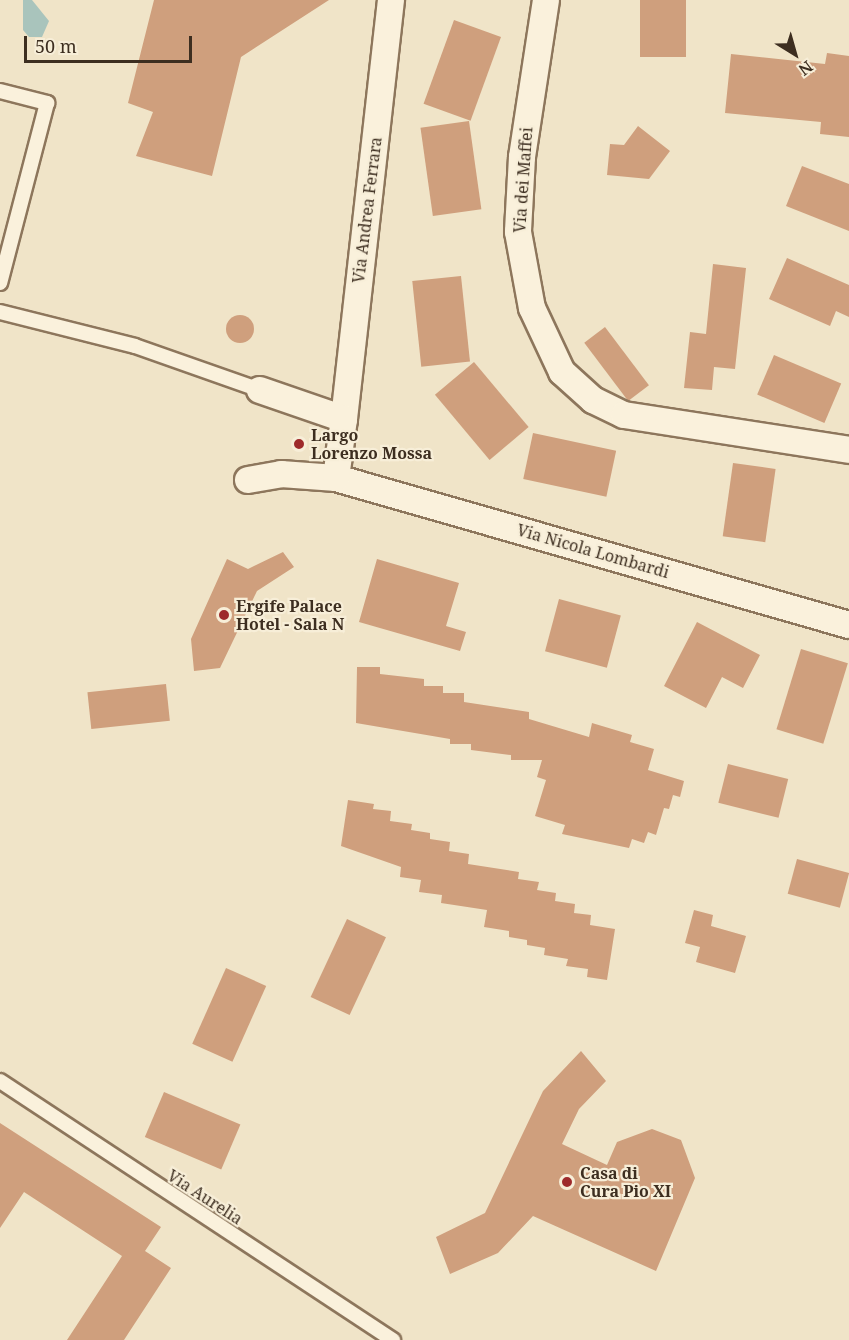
<!DOCTYPE html>
<style>
body{margin:0}
#map{position:relative;width:849px;height:1340px;overflow:hidden;background:#f0e4c8;font-family:"Noto Serif",serif}
div>[style]{position:absolute}
.water>*{inset:0;background:#a9c4bc}
.building>*{inset:0;background:#cf9f7d;transform-origin:0 0}
.round{border-radius:50%}
.roads{filter:drop-shadow(2px 0 #8d765c) drop-shadow(-2px 0 #8d765c) drop-shadow(0 2px #8d765c) drop-shadow(0 -2px #8d765c)}
.service>*{height:14px;margin:-7px;padding:0 7px;transform-origin:7px;border-radius:7px;background:#faf1dc}
.minor>*{height:26px;margin:-13px;padding:0 13px;transform-origin:13px;border-radius:13px;background:#faf1dc}
.dots>*{width:16px;height:16px;translate:-50% -50%;box-sizing:border-box;border:3px solid #f7eed8;border-radius:50%}
span{translate:-50% -50%;white-space:nowrap;text-align:center;line-height:1.15;-webkit-text-stroke:4.5px #f7eed8;paint-order:stroke}
.street-label{font-size:16px;color:#3d2e20}
.poi-label{font-size:16px;color:#3d2e20;font-weight:700}
.left{translate:0 -50%;text-align:left}
.north{position:absolute;left:765px;top:24px;width:60px;height:60px;-webkit-text-stroke:4px #f7eed8;paint-order:stroke;rotate:143deg;font-size:16px;font-weight:700;line-height:24px;text-align:center;color:#3d2e20}
.north::after{content:'';display:block;margin:auto;width:21px;height:27px;background:#3d2e20;clip-path:polygon(50% 0,100% 100%,50% 72%,0 100%)}
.scale{position:absolute;left:24px;top:36px;width:168px;height:27px;box-sizing:border-box;border:3px solid #3d2e20;border-top:0;padding-left:8px;font-size:18px;line-height:21px;white-space:nowrap;color:#3d2e20;-webkit-text-stroke:4px #f7eed8;paint-order:stroke}
</style>
<div id="map">
<div class="water">
<div style="clip-path:polygon(23px 0,32px 0,49px 21px,42px 37px,29px 37px,23px 30px)"></div>
</div>
<div class="building">
<div style="clip-path:polygon(154px 0,329px 0,241px 57px,212px 176px,136px 156px,153px 112px,128px 103px)"></div>
<div style="left:640px;top:0;width:46px;height:57px"></div>
<div style="left:454px;top:20px;width:50px;height:89px;rotate:20deg"></div>
<div style="clip-path:polygon(827px 53px,849px 56px,849px 137px,820px 134px,821px 122px,725px 113px,731px 54px,825px 64px)"></div>
<div style="left:469px;top:121px;width:89px;height:49px;rotate:82deg"></div>
<div style="clip-path:polygon(638px 126px,670px 151px,649px 179px,607px 175px,610px 144px,624px 145px)"></div>
<div style="clip-path:polygon(802px 166px,849px 184px,849px 231px,786px 206px)"></div>
<div style="clip-path:polygon(787px 258px,849px 285px,849px 317px,836px 311px,830px 326px,769px 299px)"></div>
<div style="clip-path:polygon(713px 264px,746px 268px,735px 369px,714px 367px,712px 390px,684px 388px,690px 332px,706px 334px)"></div>
<div style="left:461px;top:276px;width:86px;height:49px;rotate:84deg"></div>
<div class="round" style="left:226px;top:315px;width:28px;height:28px"></div>
<div style="left:605px;top:327px;width:73px;height:26px;rotate:53deg"></div>
<div style="left:774px;top:355px;width:73px;height:43px;rotate:23deg"></div>
<div style="left:474px;top:362px;width:85px;height:51px;rotate:50deg"></div>
<div style="left:533px;top:433px;width:85px;height:47px;rotate:12deg"></div>
<div style="left:733px;top:463px;width:43px;height:74px;rotate:8deg"></div>
<div style="clip-path:polygon(283px 552px,294px 567px,257px 591px,220px 668px,194px 671px,191px 639px,227px 559px,248px 569px)"></div>
<div style="clip-path:polygon(377px 559px,459px 583px,446px 626px,466px 632px,460px 651px,359px 622px)"></div>
<div style="left:559px;top:599px;width:64px;height:54px;rotate:15deg"></div>
<div style="clip-path:polygon(697px 622px,760px 655px,743px 688px,722px 677px,706px 708px,664px 686px)"></div>
<div style="left:801px;top:649px;width:49px;height:84px;rotate:17deg"></div>
<div style="clip-path:polygon(357px 667px,380px 667px,380px 674px,424px 679px,424px 686px,443px 686px,443px 693px,464px 693px,464px 702px,529px 712px,529px 719px,589px 737px,592px 723px,632px 735px,630px 742px,654px 749px,648px 770px,684px 781px,680px 797px,673px 795px,669px 809px,664px 808px,656px 835px,648px 832px,644px 843px,632px 839px,629px 848px,562px 834px,565px 825px,535px 816px,546px 780px,537px 777px,542px 760px,511px 760px,511px 755px,471px 750px,471px 744px,450px 744px,450px 739px,356px 723px)"></div>
<div style="left:166px;top:684px;width:37px;height:79px;rotate:84deg"></div>
<div style="left:728px;top:764px;width:62px;height:40px;rotate:14deg"></div>
<div style="clip-path:polygon(348px 800px,374px 804px,373px 809px,391px 811px,390px 821px,412px 824px,411px 830px,430px 833px,430px 839px,450px 842px,449px 851px,469px 854px,468px 864px,519px 872px,518px 879px,539px 882px,537px 890px,556px 893px,555px 901px,575px 904px,574px 913px,591px 915px,590px 925px,615px 929px,607px 980px,587px 977px,588px 969px,566px 966px,568px 959px,544px 955px,545px 948px,527px 945px,527px 940px,509px 937px,509px 931px,484px 927px,487px 910px,441px 903px,442px 895px,419px 892px,421px 880px,400px 877px,401px 867px,341px 846px)"></div>
<div style="left:797px;top:859px;width:54px;height:36px;rotate:15deg"></div>
<div style="clip-path:polygon(694px 910px,713px 915px,711px 926px,746px 936px,735px 973px,696px 962px,700px 947px,685px 943px)"></div>
<div style="left:347px;top:919px;width:43px;height:86px;rotate:25deg"></div>
<div style="left:226px;top:968px;width:44px;height:83px;rotate:24deg"></div>
<div style="clip-path:polygon(581px 1051px,606px 1081px,579px 1109px,562px 1144px,607px 1165px,617px 1142px,652px 1129px,681px 1140px,695px 1178px,656px 1271px,533px 1216px,498px 1253px,450px 1274px,436px 1237px,485px 1213px,543px 1091px)"></div>
<div style="left:164px;top:1092px;width:83px;height:49px;rotate:23deg"></div>
<div style="clip-path:polygon(0 1123px,161px 1227px,145px 1251px,171px 1268px,124px 1340px,67px 1340px,122px 1256px,24px 1192px,0 1228px)"></div>
</div>
<div class="roads">
<div class="service">
<div style="left:0;top:91px;width:49px;rotate:14.3deg"></div>
<div style="left:47px;top:103px;width:186px;rotate:104.6deg"></div>
<div style="left:0;top:312px;width:139px;rotate:14.1deg"></div>
<div style="left:135px;top:346px;width:133px;rotate:19.4deg"></div>
<div style="left:0;top:1081px;width:471px;rotate:33.4deg"></div>
</div>
<div class="minor">
<div style="left:546px;top:0;width:159px;rotate:98.7deg"></div>
<div style="left:522px;top:157px;width:75px;rotate:93.1deg"></div>
<div style="left:518px;top:232px;width:77px;rotate:79.6deg"></div>
<div style="left:532px;top:308px;width:71px;rotate:64.9deg"></div>
<div style="left:562px;top:372px;width:42px;rotate:42.1deg"></div>
<div style="left:593px;top:400px;width:34px;rotate:26deg"></div>
<div style="left:624px;top:415px;width:228px;rotate:8.8deg"></div>
<div style="left:344px;top:419px;width:422px;rotate:-83.6deg"></div>
<div style="left:336px;top:478px;width:534px;rotate:15.99deg"></div>
<div style="left:248px;top:480px;width:34px;rotate:-10deg"></div>
<div style="left:281px;top:474px;width:55px;rotate:4.2deg"></div>
<div style="left:336px;top:478px;width:60px;rotate:-82.3deg"></div>
<div style="left:344px;top:419px;width:89px;rotate:-161deg"></div>
</div>
</div>
<div class="dots">
<div style="left:299px;top:444px;background:#9e2a2b"></div>
<div style="left:224px;top:615px;background:#9e2a2b"></div>
<div style="left:567px;top:1182px;background:#9e2a2b"></div>
</div>
<div class="street-label">
<span style="left:523px;top:180px;rotate:-86deg">Via dei Maffei</span>
<span style="left:367px;top:210px;rotate:-83deg">Via Andrea Ferrara</span>
<span style="left:593px;top:551px;rotate:16deg">Via Nicola Lombardi</span>
<span style="left:205px;top:1197px;rotate:33deg">Via Aurelia</span>
</div>
<div class="poi-label">
<span class="left" style="left:311px;top:444px">Largo<br>Lorenzo Mossa</span>
<span class="left" style="left:236px;top:615px">Ergife Palace<br>Hotel - Sala N</span>
<span class="left" style="left:580px;top:1182px">Casa di<br>Cura Pio XI</span>
</div>
<div class="north">N</div>
<div class="scale">50 m</div>
</div>
